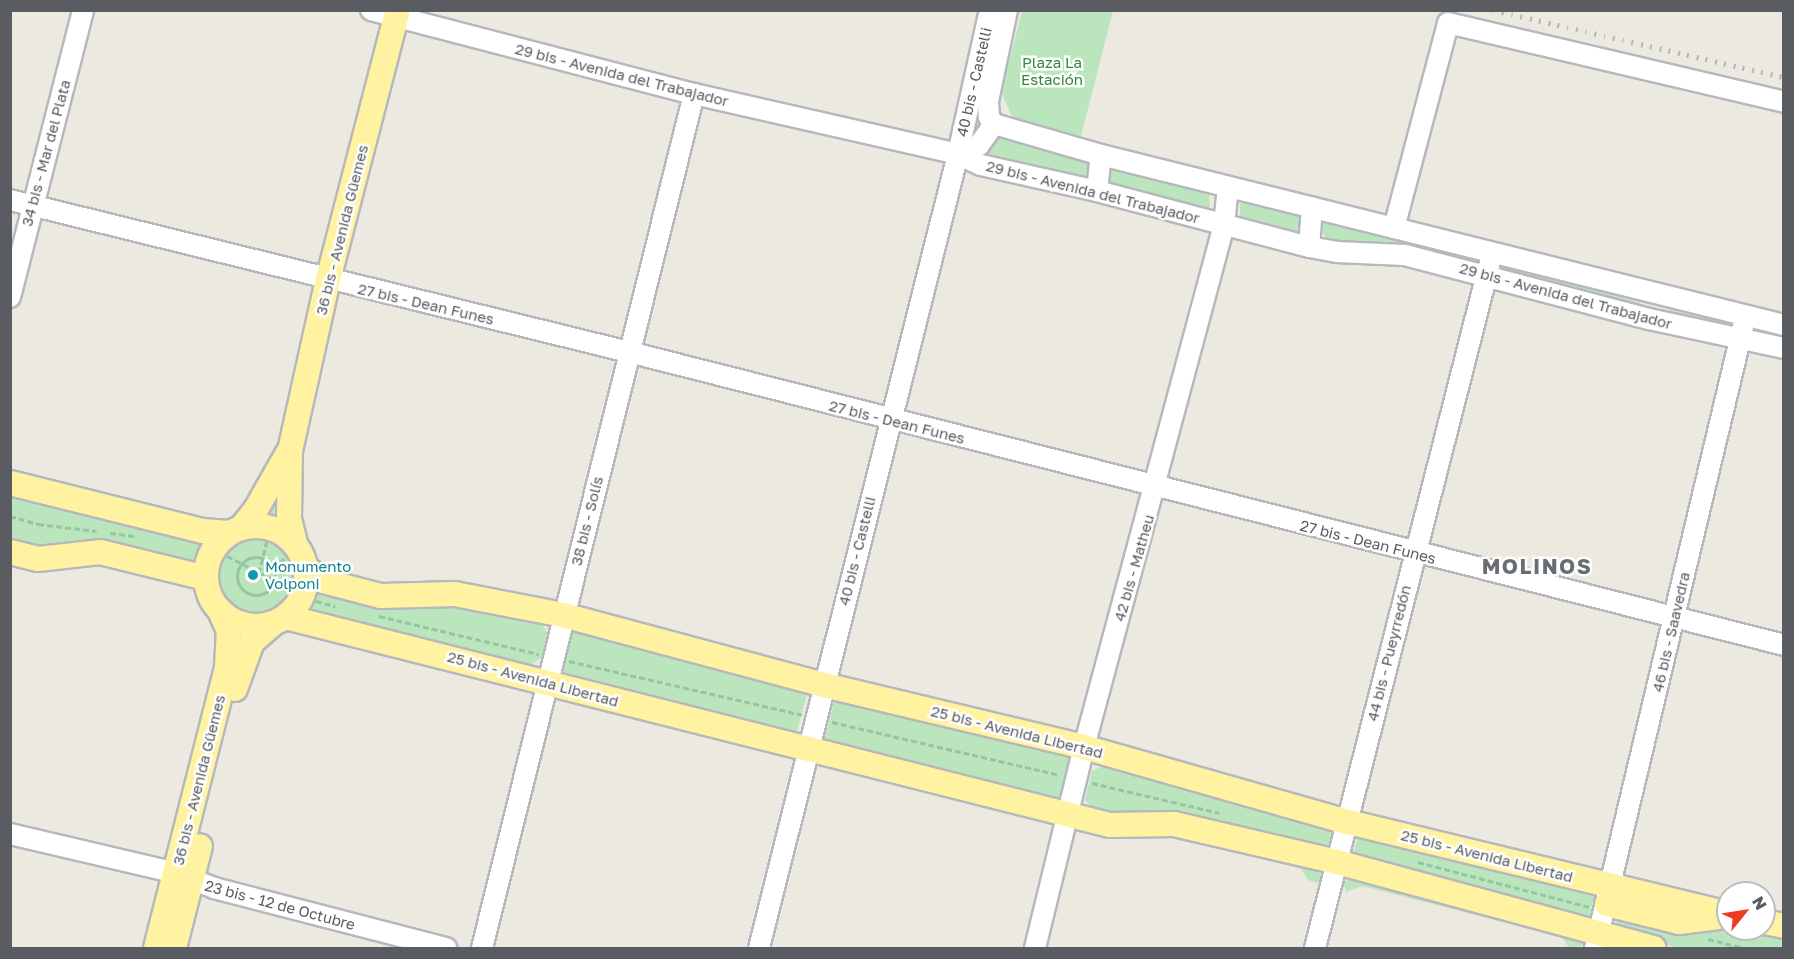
<!DOCTYPE html>
<meta charset="utf-8">
<style>
body{margin:0}
#map{position:relative;width:1794px;height:959px;overflow:hidden;background:#eceae0;font-family:"Golos Text",sans-serif}
div>[style]{position:absolute}
.green>*{inset:0;background:#bbe5bc;transform-origin:0 0}
.round{border-radius:50%}
.path>*{height:3px;margin-top:-1.5px;transform-origin:0;background:repeating-linear-gradient(90deg,#93c6a3 0 6px,transparent 0 9px)}
.path>.ring{margin:-1.5px;padding:0;box-sizing:content-box;background:none;border:3px solid #93c6a3;border-radius:50%}
.roads{filter:drop-shadow(2px 0 #b6b8bd) drop-shadow(-2px 0 #b6b8bd) drop-shadow(0 2px #b6b8bd) drop-shadow(0 -2px #b6b8bd)}
.minor>*{height:20px;margin:-10px;padding:0 10px;transform-origin:10px;border-radius:10px;background:#fff}
.major>*{height:24px;margin:-12px;padding:0 12px;transform-origin:12px;border-radius:12px;background:#fff3a2}
.major>.ring{margin:-12px;padding:0;box-sizing:content-box;background:none;border:24px solid #fff3a2;border-radius:50%}
.rail>*{height:4.5px;margin-top:-2.25px;transform-origin:0;background:repeating-linear-gradient(90deg,#b3b4b4 0 1.5px,transparent 0 9.5px)}
.dots>*{width:16px;height:16px;translate:-50% -50%;box-sizing:border-box;border:3px solid #fff;border-radius:50%}
span{translate:-50% -50%;white-space:nowrap;text-align:center;line-height:1.15;-webkit-text-stroke:5px #fff;paint-order:stroke}
.park-label{font-size:15px;color:#328739}
.street-label{font-size:15px;color:#595c61}
.culture-label{font-size:15px;color:#0d838f}
.left{translate:0 -50%;text-align:left}
.district-label{font-size:21px;color:#696e73;font-weight:700;letter-spacing:1.5px}
.frame{position:absolute;inset:0;border:12px solid #595c61;pointer-events:none}
.north{position:absolute;left:1716px;top:881px;width:60px;height:60px;box-sizing:border-box;background:#fff;border:2px solid #bdbec0;border-radius:50%;rotate:60deg;font-size:16px;font-weight:700;line-height:24px;text-align:center;color:#595c61}
.north::after{content:'';display:block;margin:auto;width:21px;height:27px;background:#ee3a24;clip-path:polygon(50% 0,100% 100%,50% 72%,0 100%)}
</style>
<div id="map">
<div class="green">
<div style="clip-path:polygon(1022px 11px,1113px 11px,1081px 136px,1013px 118px,1001px 92px)"></div>
<div style="clip-path:polygon(995px 136px,1089px 161px,1092px 176px,1090px 180px,982px 156px)"></div>
<div style="clip-path:polygon(1112px 168px,1209px 193px,1210px 207px,1205px 211px,1110px 186px,1109px 171px)"></div>
<div style="clip-path:polygon(1244px 202px,1298px 214px,1302px 229px,1297px 234px,1240px 219px,1240px 204px)"></div>
<div style="clip-path:polygon(1327px 221px,1476px 259px,1474px 263px,1410px 246px,1330px 241px,1323px 234px,1322px 225px)"></div>
<div style="left:1503px;top:266px;width:142px;height:4px;rotate:15deg"></div>
<div style="clip-path:polygon(1670px 310px,1729px 323px,1729px 326px,1669px 314px)"></div>
<div style="clip-path:polygon(282px 474px,282px 521px,259px 516px)"></div>
<div style="clip-path:polygon(10px 492px,205px 543px,193px 564px,40px 548px,11px 540px)"></div>
<div class="round" style="left:217px;top:538px;width:78px;height:78px"></div>
<div style="clip-path:polygon(320px 587px,537px 619px,548px 633px,542px 657px,527px 668px,317px 614px,308px 600px)"></div>
<div style="left:573px;top:632px;width:242px;height:44px;rotate:15deg"></div>
<div style="left:835px;top:698px;width:242px;height:45px;rotate:14deg"></div>
<div style="clip-path:polygon(1108px 764px,1329px 828px,1332px 841px,1326px 849px,1224px 826px,1197px 815px,1114px 815px,1094px 810px,1085px 800px,1092px 771px)"></div>
<div style="clip-path:polygon(1181px 834px,1314px 868px,1323px 877px,1317px 883px,1308px 880px,1301px 869px)"></div>
<div style="left:1358px;top:835px;width:244px;height:24px;rotate:14deg"></div>
<div style="clip-path:polygon(1352px 878px,1583px 940px,1584px 945px,1569px 948px,1562px 937px,1362px 886px,1346px 892px,1343px 882px)"></div>
<div style="clip-path:polygon(1613px 918px,1740px 929px,1783px 937px,1783px 948px,1677px 948px,1622px 927px)"></div>
</div>
<div class="path">
<div style="left:10px;top:516px;width:29px;rotate:16deg"></div>
<div style="left:38px;top:524px;width:59px;rotate:6.8deg"></div>
<div style="left:110px;top:533px;width:26px;rotate:7deg"></div>
<div style="left:219px;top:552px;width:109px;rotate:26.8deg"></div>
<div style="left:316px;top:601px;width:20px;rotate:15deg"></div>
<div class="ring" style="left:237px;top:557px;width:35px;height:35px"></div>
<div style="left:273px;top:567px;width:14px;rotate:-36deg"></div>
<div style="left:259px;top:573px;width:46px;rotate:-76.3deg"></div>
<div style="left:379px;top:616px;width:164px;rotate:13.4deg"></div>
<div style="left:569px;top:661px;width:239px;rotate:13deg"></div>
<div style="left:832px;top:722px;width:233px;rotate:13.1deg"></div>
<div style="left:1092px;top:783px;width:131px;rotate:13.2deg"></div>
<div style="left:1418px;top:862px;width:177px;rotate:14.7deg"></div>
<div style="left:1708px;top:939px;width:38px;rotate:14deg"></div>
</div>
<div class="roads">
<div class="minor">
<div style="left:371px;top:10px;width:334px;rotate:14.6deg"></div>
<div style="left:694px;top:94px;width:271px;rotate:12.8deg"></div>
<div style="left:958px;top:154px;width:25px;rotate:26deg"></div>
<div style="left:981px;top:165px;width:119px;rotate:12.6deg"></div>
<div style="left:1097px;top:191px;width:219px;rotate:14.8deg"></div>
<div style="left:1309px;top:247px;width:27px;rotate:10deg"></div>
<div style="left:1336px;top:252px;width:69px;rotate:2.5deg"></div>
<div style="left:1405px;top:255px;width:252px;rotate:14.7deg"></div>
<div style="left:1649px;top:319px;width:138px;rotate:12.1deg"></div>
<div style="left:994px;top:124px;width:111px;rotate:16.2deg"></div>
<div style="left:1101px;top:155px;width:704px;rotate:13.98deg"></div>
<div style="left:958px;top:154px;width:23px;rotate:-23deg"></div>
<div style="left:979px;top:145px;width:26px;rotate:-54deg"></div>
<div style="left:994px;top:124px;width:9px;rotate:-126deg"></div>
<div style="left:989px;top:117px;width:16px;rotate:-94deg"></div>
<div style="left:988px;top:101px;width:93px;rotate:-78.2deg"></div>
<div style="left:1097px;top:191px;width:36px;rotate:-84deg"></div>
<div style="left:10px;top:200px;width:637px;rotate:13.8deg"></div>
<div style="left:629px;top:352px;width:1192px;rotate:14.23deg"></div>
<div style="left:1394px;top:228px;width:212px;rotate:-75.2deg"></div>
<div style="left:1448px;top:23px;width:345px;rotate:13.2deg"></div>
<div style="left:1309px;top:247px;width:40px;rotate:-85.7deg"></div>
<div style="left:10px;top:297px;width:296px;rotate:-75.7deg"></div>
<div style="left:10px;top:834px;width:171px;rotate:13.2deg"></div>
<div style="left:176px;top:873px;width:41px;rotate:21.5deg"></div>
<div style="left:214px;top:888px;width:240px;rotate:14.5deg"></div>
<div style="left:482px;top:948px;width:880px;rotate:-76.06deg"></div>
<div style="left:759px;top:948px;width:819px;rotate:-75.93deg"></div>
<div style="left:958px;top:154px;width:148px;rotate:-77.5deg"></div>
<div style="left:1035px;top:948px;width:207px;rotate:-76.3deg"></div>
<div style="left:1084px;top:747px;width:540px;rotate:-74.99deg"></div>
<div style="left:1224px;top:225px;width:38px;rotate:-84deg"></div>
<div style="left:1315px;top:948px;width:708px;rotate:-75.69deg"></div>
<div style="left:1595px;top:948px;width:638px;rotate:-76.6deg"></div>
</div>
<div class="major">
<div style="left:10px;top:483px;width:198px;rotate:14deg"></div>
<div style="left:202px;top:531px;width:28px;rotate:4deg"></div>
<div class="ring" style="left:206px;top:526px;width:76px;height:76px"></div>
<div style="left:241px;top:528px;width:22px;rotate:-51deg"></div>
<div style="left:255px;top:511px;width:67px;rotate:-60.4deg"></div>
<div style="left:295px;top:543px;width:25px;rotate:-104deg"></div>
<div style="left:289px;top:519px;width:68px;rotate:-89.2deg"></div>
<div style="left:290px;top:451px;width:175px;rotate:-77.5deg"></div>
<div style="left:328px;top:280px;width:279px;rotate:-75.5deg"></div>
<div style="left:10px;top:552px;width:29px;rotate:14deg"></div>
<div style="left:38px;top:559px;width:62px;rotate:-6.4deg"></div>
<div style="left:100px;top:552px;width:109px;rotate:13.8deg"></div>
<div style="left:306px;top:568px;width:21px;rotate:37deg"></div>
<div style="left:323px;top:581px;width:60px;rotate:14.5deg"></div>
<div style="left:381px;top:596px;width:74px;rotate:-1.5deg"></div>
<div style="left:455px;top:594px;width:110px;rotate:11deg"></div>
<div style="left:563px;top:615px;width:270px;rotate:15deg"></div>
<div style="left:824px;top:685px;width:267px;rotate:13.4deg"></div>
<div style="left:1084px;top:747px;width:274px;rotate:15.9deg"></div>
<div style="left:1348px;top:822px;width:391px;rotate:13.6deg"></div>
<div style="left:286px;top:617px;width:850px;rotate:14.17deg"></div>
<div style="left:1110px;top:825px;width:64px;rotate:-0.9deg"></div>
<div style="left:1174px;top:824px;width:167px;rotate:13.1deg"></div>
<div style="left:1337px;top:862px;width:328px;rotate:15.2deg"></div>
<div style="left:235px;top:689px;width:50px;rotate:-70.1deg"></div>
<div style="left:252px;top:642px;width:29px;rotate:-41deg"></div>
<div style="left:1607px;top:904px;width:74px;rotate:14deg"></div>
<div style="left:1679px;top:922px;width:38px;rotate:-7deg"></div>
<div style="left:1764px;top:922px;width:20px;rotate:11deg"></div>
<div style="left:156px;top:948px;width:290px;rotate:-75.8deg"></div>
<div style="left:227px;top:667px;width:36px;rotate:-87deg"></div>
<div style="left:229px;top:631px;width:22px;rotate:-114deg"></div>
<div style="left:174px;top:948px;width:105px;rotate:-75.7deg"></div>
</div>
</div>
<div class="rail">
<div style="left:1493px;top:10px;width:299px;rotate:13deg"></div>
</div>
<div class="dots">
<div style="left:253px;top:575px;background:#0f9aa8"></div>
</div>
<div class="park-label">
<span style="left:1052px;top:71px">Plaza La<br>Estación</span>
</div>
<div class="street-label">
<span style="left:622px;top:75px;rotate:14deg">29 bis - Avenida del Trabajador</span>
<span style="left:974px;top:82px;rotate:-77deg">40 bis - Castelli</span>
<span style="left:46px;top:153px;rotate:-75deg">34 bis - Mar del Plata</span>
<span style="left:1093px;top:192px;rotate:14deg">29 bis - Avenida del Trabajador</span>
<span style="left:342px;top:230px;rotate:-76deg">36 bis - Avenida Güemes</span>
<span style="left:1566px;top:296px;rotate:15deg">29 bis - Avenida del Trabajador</span>
<span style="left:426px;top:304px;rotate:13deg">27 bis - Dean Funes</span>
<span style="left:897px;top:422px;rotate:14deg">27 bis - Dean Funes</span>
<span style="left:587px;top:521px;rotate:-76deg">38 bis - Solís</span>
<span style="left:1368px;top:542px;rotate:14deg">27 bis - Dean Funes</span>
<span style="left:857px;top:551px;rotate:-76deg">40 bis - Castelli</span>
<span style="left:1134px;top:568px;rotate:-74deg">42 bis - Matheu</span>
<span style="left:1671px;top:632px;rotate:-77deg">46 bis - Saavedra</span>
<span style="left:1389px;top:653px;rotate:-76deg">44 bis - Pueyrredón</span>
<span style="left:533px;top:679px;rotate:15deg">25 bis - Avenida Libertad</span>
<span style="left:1017px;top:732px;rotate:14deg">25 bis - Avenida Libertad</span>
<span style="left:199px;top:780px;rotate:-76deg">36 bis - Avenida Güemes</span>
<span style="left:1487px;top:856px;rotate:14deg">25 bis - Avenida Libertad</span>
<span style="left:280px;top:905px;rotate:15deg">23 bis - 12 de Octubre</span>
</div>
<div class="culture-label">
<span class="left" style="left:265px;top:575px">Monumento<br>Volponi</span>
</div>
<div class="district-label">
<span style="left:1537px;top:566px">MOLINOS</span>
</div>
<div class="frame"></div>
<div class="north">N</div>
</div>
